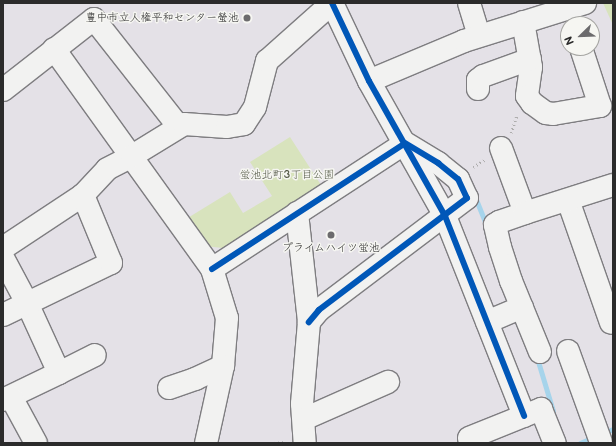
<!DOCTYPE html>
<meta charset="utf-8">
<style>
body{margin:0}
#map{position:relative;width:616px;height:446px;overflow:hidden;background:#e4e1e7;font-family:"Balsamiq Sans","Klee One",sans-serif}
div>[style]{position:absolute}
.green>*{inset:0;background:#d8e3bd}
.stream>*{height:5px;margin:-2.5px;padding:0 2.5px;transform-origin:2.5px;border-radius:2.5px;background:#a6d4eb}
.path>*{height:2.5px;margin-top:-1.25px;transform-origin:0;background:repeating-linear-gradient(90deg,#aeadad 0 1px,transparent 0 4px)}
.roads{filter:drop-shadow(1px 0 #7e7d80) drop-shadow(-1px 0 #7e7d80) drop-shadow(0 1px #7e7d80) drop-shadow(0 -1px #7e7d80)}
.minor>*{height:22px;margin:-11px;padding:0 11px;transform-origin:11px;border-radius:11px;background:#f2f2f1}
.cycleway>*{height:6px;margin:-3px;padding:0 3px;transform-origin:3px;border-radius:3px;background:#0057b8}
.dots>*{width:11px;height:11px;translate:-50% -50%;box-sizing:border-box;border:2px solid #f6f6f2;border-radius:50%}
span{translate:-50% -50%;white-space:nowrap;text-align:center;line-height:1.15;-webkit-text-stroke:3px #f6f6f2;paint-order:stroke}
.poi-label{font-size:11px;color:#2b2b2b}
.right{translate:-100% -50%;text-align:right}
.park-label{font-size:11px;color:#545a47}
.frame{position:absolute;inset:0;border:4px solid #2b2b2b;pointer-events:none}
.north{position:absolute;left:560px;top:16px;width:40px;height:40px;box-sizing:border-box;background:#f6f6f2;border:1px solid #a5a5a2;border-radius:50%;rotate:247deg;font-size:11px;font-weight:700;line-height:16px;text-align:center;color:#2b2b2b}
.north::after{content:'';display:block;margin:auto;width:14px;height:18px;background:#6c6b6d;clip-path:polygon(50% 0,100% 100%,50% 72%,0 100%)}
</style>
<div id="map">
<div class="green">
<div style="clip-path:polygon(603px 3px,613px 3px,613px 25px)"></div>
<div style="clip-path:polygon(290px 137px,321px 185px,223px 248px,204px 246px,186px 219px,230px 192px,243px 213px,272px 196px,250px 162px)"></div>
</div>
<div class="stream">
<div style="left:475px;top:197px;width:31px;rotate:68deg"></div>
<div style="left:537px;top:358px;width:55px;rotate:73.2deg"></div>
<div style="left:606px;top:432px;width:8px;rotate:-23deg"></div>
<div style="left:580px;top:443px;width:10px;rotate:-24deg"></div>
</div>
<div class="path">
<div style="left:511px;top:133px;width:19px;rotate:-72deg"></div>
<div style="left:473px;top:167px;width:15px;rotate:-32deg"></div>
<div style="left:274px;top:443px;width:11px;rotate:-5deg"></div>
</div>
<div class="roads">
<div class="minor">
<div style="left:332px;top:3px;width:86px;rotate:64.6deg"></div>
<div style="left:369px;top:81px;width:155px;rotate:60.6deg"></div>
<div style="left:445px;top:216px;width:215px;rotate:68.4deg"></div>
<div style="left:469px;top:3px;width:34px;rotate:73deg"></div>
<div style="left:523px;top:22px;width:46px;rotate:79.9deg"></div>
<div style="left:531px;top:67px;width:29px;rotate:98deg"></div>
<div style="left:527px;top:96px;width:9px;rotate:54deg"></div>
<div style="left:532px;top:103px;width:17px;rotate:36deg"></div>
<div style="left:546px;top:113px;width:7px;rotate:8deg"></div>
<div style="left:553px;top:114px;width:48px;rotate:-9.7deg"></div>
<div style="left:600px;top:106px;width:61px;rotate:-108.1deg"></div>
<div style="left:54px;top:49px;width:271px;rotate:54.3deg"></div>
<div style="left:212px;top:269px;width:51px;rotate:73deg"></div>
<div style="left:227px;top:318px;width:48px;rotate:94.8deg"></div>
<div style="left:223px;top:366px;width:79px;rotate:102.4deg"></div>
<div style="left:369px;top:81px;width:103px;rotate:-22.8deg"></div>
<div style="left:464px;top:41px;width:127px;rotate:-17.4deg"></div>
<div style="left:478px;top:89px;width:9px;rotate:-90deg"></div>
<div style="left:478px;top:80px;width:6px;rotate:-39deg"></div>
<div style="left:483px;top:76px;width:50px;rotate:-19.9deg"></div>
<div style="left:3px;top:90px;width:115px;rotate:-38deg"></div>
<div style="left:94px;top:19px;width:137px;rotate:51.8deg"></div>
<div style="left:501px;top:148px;width:69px;rotate:69.7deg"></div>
<div style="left:568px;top:200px;width:130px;rotate:70.7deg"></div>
<div style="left:297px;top:213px;width:110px;rotate:83.7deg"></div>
<div style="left:309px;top:322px;width:82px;rotate:94.9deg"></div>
<div style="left:302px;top:404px;width:39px;rotate:86deg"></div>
<div style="left:3px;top:248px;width:96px;rotate:-33.5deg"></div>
<div style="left:83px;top:195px;width:35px;rotate:-47deg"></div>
<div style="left:107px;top:169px;width:28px;rotate:-27deg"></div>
<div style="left:132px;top:156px;width:61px;rotate:-31.6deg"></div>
<div style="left:184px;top:124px;width:43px;rotate:4deg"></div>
<div style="left:227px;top:127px;width:17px;rotate:-10deg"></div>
<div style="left:244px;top:124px;width:20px;rotate:-57deg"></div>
<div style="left:255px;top:107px;width:48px;rotate:-75.4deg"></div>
<div style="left:267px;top:61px;width:86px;rotate:-41.7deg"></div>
<div style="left:3px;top:258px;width:51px;rotate:61.9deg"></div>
<div style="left:27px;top:303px;width:77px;rotate:65.4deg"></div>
<div style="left:59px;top:373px;width:62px;rotate:154.3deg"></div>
<div style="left:212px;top:269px;width:230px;rotate:-33.1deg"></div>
<div style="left:405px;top:143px;width:39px;rotate:31deg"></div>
<div style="left:438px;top:163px;width:26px;rotate:39deg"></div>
<div style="left:458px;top:179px;width:21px;rotate:65deg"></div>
<div style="left:467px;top:198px;width:186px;rotate:142.9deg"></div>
<div style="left:319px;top:310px;width:16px;rotate:130deg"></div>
<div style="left:3px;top:315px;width:120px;rotate:-25.7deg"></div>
<div style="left:111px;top:263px;width:74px;rotate:-112.4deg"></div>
<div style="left:487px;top:322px;width:38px;rotate:-23deg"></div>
<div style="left:568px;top:351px;width:97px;rotate:70.1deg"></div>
<div style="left:540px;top:352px;width:77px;rotate:-112.2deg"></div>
<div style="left:511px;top:281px;width:36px;rotate:-108deg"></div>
<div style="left:500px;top:247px;width:23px;rotate:-103deg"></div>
<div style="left:495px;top:225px;width:5px;rotate:-37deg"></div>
<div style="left:499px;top:222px;width:28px;rotate:-19deg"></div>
<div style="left:525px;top:213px;width:92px;rotate:-17.7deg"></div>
<div style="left:59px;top:373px;width:40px;rotate:-26.6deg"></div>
<div style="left:169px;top:388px;width:28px;rotate:-19deg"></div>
<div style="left:195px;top:379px;width:31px;rotate:-25deg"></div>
<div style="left:11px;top:397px;width:52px;rotate:61.5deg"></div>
<div style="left:304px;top:419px;width:92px;rotate:-23.8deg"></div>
<div style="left:471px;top:443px;width:5px;rotate:-112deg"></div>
<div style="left:469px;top:438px;width:78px;rotate:-21.9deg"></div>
<div style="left:541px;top:409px;width:37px;rotate:68deg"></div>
</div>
</div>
<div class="cycleway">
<div style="left:332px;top:3px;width:86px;rotate:64.6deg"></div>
<div style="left:369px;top:81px;width:155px;rotate:60.6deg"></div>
<div style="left:445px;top:216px;width:215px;rotate:68.4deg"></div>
<div style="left:212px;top:269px;width:230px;rotate:-33.1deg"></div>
<div style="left:405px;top:143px;width:39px;rotate:31deg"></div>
<div style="left:438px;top:163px;width:26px;rotate:39deg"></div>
<div style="left:458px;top:179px;width:21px;rotate:65deg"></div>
<div style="left:467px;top:198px;width:186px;rotate:142.9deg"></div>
<div style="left:319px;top:310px;width:16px;rotate:130deg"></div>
</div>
<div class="dots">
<div style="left:247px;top:18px;background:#6c6b6d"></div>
<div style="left:331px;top:235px;background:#6c6b6d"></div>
</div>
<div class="poi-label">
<span class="right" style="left:239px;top:18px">豊中市立人権平和センター螢池</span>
<span style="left:331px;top:248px">プライムハイツ蛍池</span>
</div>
<div class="park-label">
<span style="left:287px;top:175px">蛍池北町3丁目公園</span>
</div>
<div class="frame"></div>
<div class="north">N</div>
</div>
